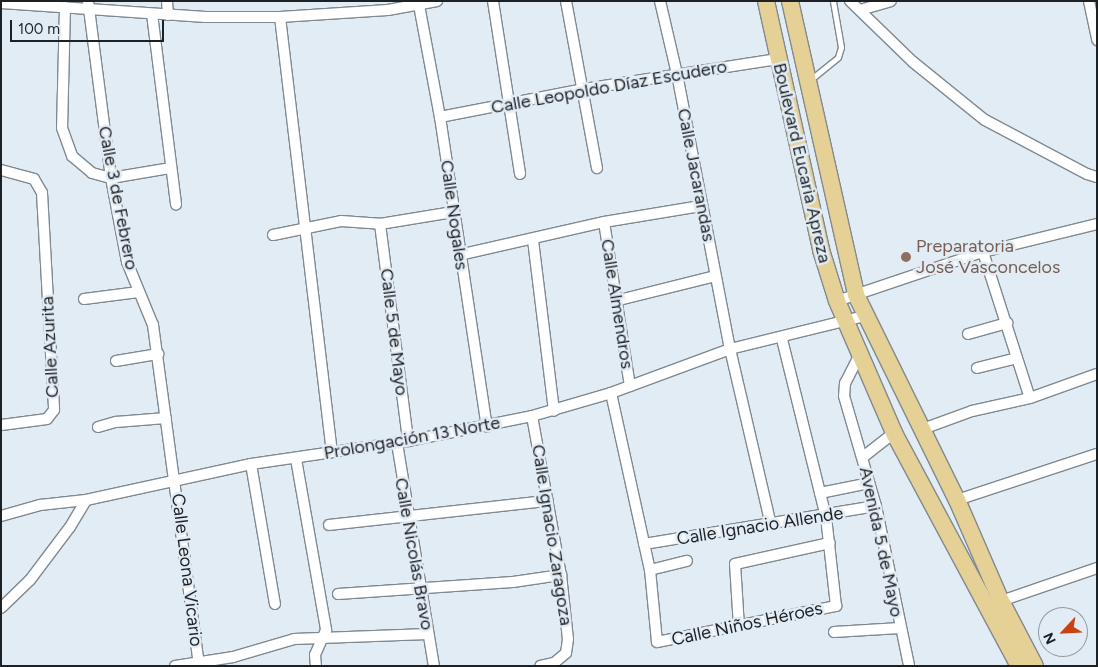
<!DOCTYPE html>
<meta charset="utf-8">
<style>
body{margin:0}
#map{position:relative;width:1098px;height:667px;overflow:hidden;background:#e2ecf5;font-family:Figtree,sans-serif}
div>[style]{position:absolute}
.roads{filter:drop-shadow(1px 0 #808990) drop-shadow(-1px 0 #808990) drop-shadow(0 1px #808990) drop-shadow(0 -1px #808990)}
.service>*{height:5px;margin:-2.5px;padding:0 2.5px;transform-origin:2.5px;border-radius:2.5px;background:#fff}
.minor>*{height:10px;margin:-5px;padding:0 5px;transform-origin:5px;border-radius:5px;background:#fff}
.primary>*{height:16px;margin:-8px;padding:0 8px;transform-origin:8px;border-radius:8px;background:#e5d095}
.dots>*{width:14px;height:14px;translate:-50% -50%;box-sizing:border-box;border:2px solid #e2ecf5;border-radius:50%}
span{translate:-50% -50%;white-space:nowrap;text-align:center;line-height:1.15;-webkit-text-stroke:5px #e2ecf5;paint-order:stroke}
.street-label{font-size:18px;color:#1d2124}
.education-label{font-size:18px;color:#785e54}
.left{translate:0 -50%;text-align:left}
.frame{position:absolute;inset:0;border:2px solid #1d2124;pointer-events:none}
.north{position:absolute;left:1038px;top:607px;width:50px;height:50px;box-sizing:border-box;background:#e2ecf5;border:1px solid #939ba1;border-radius:50%;rotate:245deg;font-size:14px;font-weight:700;line-height:20px;text-align:center;color:#1d2124}
.north::after{content:'';display:block;margin:auto;width:18px;height:22px;background:#ca4210;clip-path:polygon(50% 0,100% 100%,50% 72%,0 100%)}
.scale{position:absolute;left:10px;top:20px;width:154px;height:22px;box-sizing:border-box;border:2px solid #1d2124;border-top:0;padding-left:6px;font-size:15px;line-height:18px;white-space:nowrap;color:#1d2124;-webkit-text-stroke:4px #e2ecf5;paint-order:stroke}
</style>
<div id="map">
<div class="roads">
<div class="service">
<div style="left:810px;top:80px;width:36px;rotate:-39deg"></div>
<div style="left:838px;top:57px;width:10px;rotate:-73deg"></div>
<div style="left:841px;top:47px;width:47px;rotate:-99.9deg"></div>
</div>
<div class="minor">
<div style="left:88px;top:1px;width:178px;rotate:82.6deg"></div>
<div style="left:111px;top:178px;width:86px;rotate:79.2deg"></div>
<div style="left:127px;top:262px;width:68px;rotate:67.6deg"></div>
<div style="left:153px;top:325px;width:338px;rotate:82.3deg"></div>
<div style="left:167px;top:1px;width:14px;rotate:86deg"></div>
<div style="left:493px;top:1px;width:175px;rotate:81.1deg"></div>
<div style="left:566px;top:1px;width:170px;rotate:79.5deg"></div>
<div style="left:660px;top:1px;width:75px;rotate:76.9deg"></div>
<div style="left:677px;top:74px;width:280px;rotate:79.1deg"></div>
<div style="left:730px;top:349px;width:181px;rotate:76.9deg"></div>
<div style="left:850px;top:1px;width:88px;rotate:44.1deg"></div>
<div style="left:913px;top:62px;width:92px;rotate:38.9deg"></div>
<div style="left:985px;top:120px;width:115px;rotate:27.9deg"></div>
<div style="left:1087px;top:174px;width:10px;rotate:17deg"></div>
<div style="left:1089px;top:1px;width:40px;rotate:78deg"></div>
<div style="left:1px;top:3px;width:205px;rotate:3.9deg"></div>
<div style="left:206px;top:17px;width:74px"></div>
<div style="left:280px;top:17px;width:108px;rotate:-3.7deg"></div>
<div style="left:388px;top:10px;width:50px;rotate:-10.4deg"></div>
<div style="left:419px;top:5px;width:114px;rotate:79.4deg"></div>
<div style="left:440px;top:117px;width:313px;rotate:81.4deg"></div>
<div style="left:65px;top:7px;width:121px;rotate:91.4deg"></div>
<div style="left:62px;top:128px;width:30px;rotate:70deg"></div>
<div style="left:72px;top:156px;width:26px;rotate:40deg"></div>
<div style="left:92px;top:173px;width:20px;rotate:15deg"></div>
<div style="left:111px;top:178px;width:61px;rotate:-9.5deg"></div>
<div style="left:860px;top:10px;width:32px;rotate:-16deg"></div>
<div style="left:152px;top:14px;width:192px;rotate:82.8deg"></div>
<div style="left:280px;top:17px;width:438px;rotate:83.2deg"></div>
<div style="left:440px;top:117px;width:147px;rotate:-11deg"></div>
<div style="left:584px;top:89px;width:196px;rotate:-8.8deg"></div>
<div style="left:1px;top:170px;width:34px;rotate:15deg"></div>
<div style="left:34px;top:179px;width:16px;rotate:60deg"></div>
<div style="left:42px;top:193px;width:217px;rotate:86.8deg"></div>
<div style="left:54px;top:410px;width:11px;rotate:128deg"></div>
<div style="left:47px;top:419px;width:46px;rotate:172.6deg"></div>
<div style="left:604px;top:222px;width:166px;rotate:81deg"></div>
<div style="left:380px;top:224px;width:219px;rotate:82.6deg"></div>
<div style="left:273px;top:235px;width:69px;rotate:-11.6deg"></div>
<div style="left:341px;top:221px;width:39px;rotate:4deg"></div>
<div style="left:380px;top:224px;width:74px;rotate:-9.3deg"></div>
<div style="left:533px;top:240px;width:172px;rotate:83deg"></div>
<div style="left:983px;top:252px;width:153px;rotate:72.2deg"></div>
<div style="left:459px;top:255px;width:149px;rotate:-12.8deg"></div>
<div style="left:604px;top:222px;width:98px;rotate:-9.4deg"></div>
<div style="left:84px;top:299px;width:55px;rotate:-7.3deg"></div>
<div style="left:615px;top:301px;width:103px;rotate:-14deg"></div>
<div style="left:837px;top:301px;width:154px;rotate:-18.6deg"></div>
<div style="left:983px;top:252px;width:117px;rotate:-13.8deg"></div>
<div style="left:968px;top:334px;width:41px;rotate:-15.8deg"></div>
<div style="left:859px;top:356px;width:30px;rotate:117deg"></div>
<div style="left:845px;top:383px;width:13px;rotate:94deg"></div>
<div style="left:844px;top:396px;width:115px;rotate:73.8deg"></div>
<div style="left:876px;top:506px;width:163px;rotate:78.3deg"></div>
<div style="left:116px;top:361px;width:43px;rotate:-9.5deg"></div>
<div style="left:977px;top:368px;width:41px;rotate:-14deg"></div>
<div style="left:611px;top:393px;width:181px;rotate:77.6deg"></div>
<div style="left:650px;top:570px;width:72px;rotate:84.4deg"></div>
<div style="left:657px;top:642px;width:183px;rotate:-11.4deg"></div>
<div style="left:836px;top:606px;width:90px;rotate:-96.4deg"></div>
<div style="left:826px;top:517px;width:183px;rotate:-103.9deg"></div>
<div style="left:532px;top:416px;width:162px;rotate:79.7deg"></div>
<div style="left:561px;top:575px;width:64px;rotate:83.8deg"></div>
<div style="left:568px;top:639px;width:14px;rotate:98deg"></div>
<div style="left:566px;top:653px;width:16px;rotate:140deg"></div>
<div style="left:554px;top:663px;width:14px;rotate:168deg"></div>
<div style="left:98px;top:427px;width:19px;rotate:-16deg"></div>
<div style="left:116px;top:422px;width:50px;rotate:-4.6deg"></div>
<div style="left:920px;top:430px;width:55px;rotate:-20.1deg"></div>
<div style="left:972px;top:411px;width:59px;rotate:-12.6deg"></div>
<div style="left:1030px;top:398px;width:71px;rotate:-19.7deg"></div>
<div style="left:397px;top:443px;width:226px;rotate:80.6deg"></div>
<div style="left:863px;top:457px;width:39px;rotate:-38deg"></div>
<div style="left:296px;top:459px;width:174px;rotate:80deg"></div>
<div style="left:326px;top:630px;width:27px;rotate:114deg"></div>
<div style="left:315px;top:655px;width:11px;rotate:85deg"></div>
<div style="left:251px;top:464px;width:142px;rotate:80.3deg"></div>
<div style="left:820px;top:493px;width:50px;rotate:-11.5deg"></div>
<div style="left:957px;top:500px;width:147px;rotate:-18.2deg"></div>
<div style="left:1px;top:516px;width:41px;rotate:-15.8deg"></div>
<div style="left:40px;top:505px;width:46px;rotate:-6.2deg"></div>
<div style="left:329px;top:525px;width:220px;rotate:-6.3deg"></div>
<div style="left:644px;top:544px;width:235px;rotate:-9.3deg"></div>
<div style="left:650px;top:570px;width:38px;rotate:-14deg"></div>
<div style="left:338px;top:594px;width:175px;rotate:-3.9deg"></div>
<div style="left:513px;top:582px;width:49px;rotate:-8.3deg"></div>
<div style="left:1001px;top:601px;width:102px;rotate:-19deg"></div>
<div style="left:1px;top:608px;width:40px;rotate:-44deg"></div>
<div style="left:30px;top:580px;width:66px;rotate:-53deg"></div>
<div style="left:70px;top:527px;width:31px;rotate:-59deg"></div>
<div style="left:86px;top:500px;width:169px;rotate:-12.3deg"></div>
<div style="left:251px;top:464px;width:159px;rotate:-8.3deg"></div>
<div style="left:408px;top:441px;width:126px;rotate:-11.4deg"></div>
<div style="left:532px;top:416px;width:82px;rotate:-16.2deg"></div>
<div style="left:611px;top:393px;width:127px;rotate:-20.3deg"></div>
<div style="left:730px;top:349px;width:138px;rotate:-13.8deg"></div>
<div style="left:739px;top:627px;width:63px;rotate:-93.6deg"></div>
<div style="left:735px;top:564px;width:97px;rotate:-12.5deg"></div>
<div style="left:834px;top:632px;width:66px;rotate:-3.5deg"></div>
<div style="left:175px;top:666px;width:59px;rotate:-8.8deg"></div>
<div style="left:233px;top:657px;width:64px;rotate:-16.4deg"></div>
<div style="left:294px;top:639px;width:134px;rotate:-2.1deg"></div>
</div>
<div class="primary">
<div style="left:766px;top:1px;width:255px;rotate:77.5deg"></div>
<div style="left:821px;top:250px;width:53px;rotate:72.6deg"></div>
<div style="left:837px;top:301px;width:144px;rotate:66.6deg"></div>
<div style="left:894px;top:433px;width:264px;rotate:61.8deg"></div>
<div style="left:790px;top:1px;width:301px;rotate:77.3deg"></div>
<div style="left:856px;top:295px;width:229px;rotate:63.8deg"></div>
<div style="left:957px;top:500px;width:110px;rotate:66.5deg"></div>
<div style="left:1001px;top:601px;width:73px;rotate:62.4deg"></div>
</div>
</div>
<div class="dots">
<div style="left:906px;top:257px;background:#8d6e63"></div>
</div>
<div class="street-label">
<span style="left:609px;top:87px;rotate:-10deg">Calle Leopoldo Díaz Escudero</span>
<span style="left:802px;top:163px;rotate:77deg">Boulevard Eucaria Apreza</span>
<span style="left:696px;top:175px;rotate:79deg">Calle Jacarandas</span>
<span style="left:118px;top:198px;rotate:79deg">Calle 3 de Febrero</span>
<span style="left:454px;top:215px;rotate:82deg">Calle Nogales</span>
<span style="left:617px;top:304px;rotate:81deg">Calle Almendros</span>
<span style="left:394px;top:332px;rotate:83deg">Calle 5 de Mayo</span>
<span style="left:50px;top:347px;rotate:-93deg">Calle Azurita</span>
<span style="left:412px;top:438px;rotate:-10deg">Prolongación 13 Norte</span>
<span style="left:760px;top:526px;rotate:-9deg">Calle Ignacio Allende</span>
<span style="left:552px;top:535px;rotate:81deg">Calle Ignacio Zaragoza</span>
<span style="left:881px;top:542px;rotate:78deg">Avenida 5 de Mayo</span>
<span style="left:414px;top:554px;rotate:80deg">Calle Nicolás Bravo</span>
<span style="left:187px;top:570px;rotate:83deg">Calle Leona Vicario</span>
<span style="left:747px;top:624px;rotate:-12deg">Calle Niños Héroes</span>
</div>
<div class="education-label">
<span class="left" style="left:916px;top:257px">Preparatoria<br>José Vasconcelos</span>
</div>
<div class="frame"></div>
<div class="north">N</div>
<div class="scale">100 m</div>
</div>
